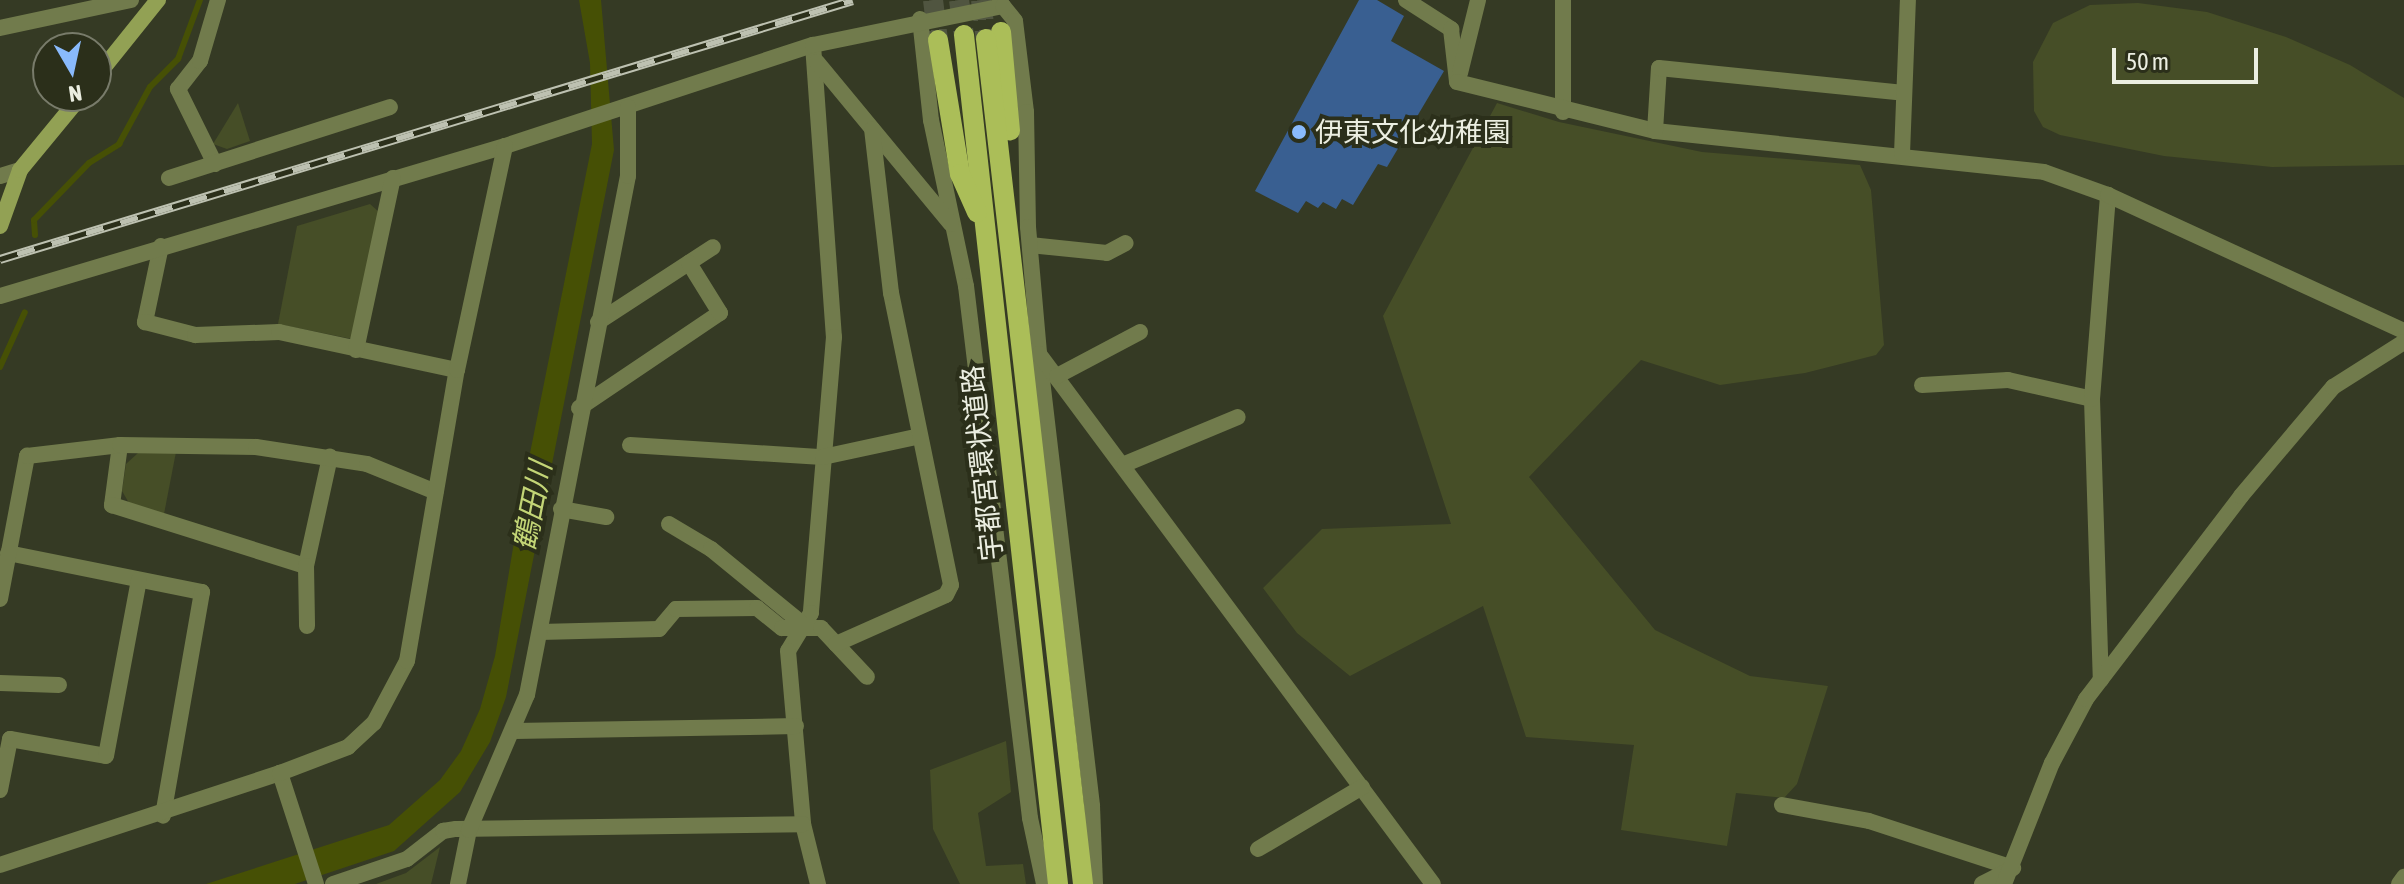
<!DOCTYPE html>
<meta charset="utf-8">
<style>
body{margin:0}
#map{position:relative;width:2404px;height:884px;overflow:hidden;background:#353a24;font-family:"Asap Condensed","Noto Sans JP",sans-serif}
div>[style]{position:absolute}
.green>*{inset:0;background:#464e27}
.water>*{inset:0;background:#465005}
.stream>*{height:6px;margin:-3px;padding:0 3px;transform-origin:3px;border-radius:3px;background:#465005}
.building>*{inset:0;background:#395f91}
.primary-tunnel>*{height:20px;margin-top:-10px;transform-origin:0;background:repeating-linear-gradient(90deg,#505540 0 20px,transparent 0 30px)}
.minor>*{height:16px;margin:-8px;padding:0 8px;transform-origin:8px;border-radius:8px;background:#717b4c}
.secondary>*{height:16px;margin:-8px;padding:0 8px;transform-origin:8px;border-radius:8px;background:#92a154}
.primary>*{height:20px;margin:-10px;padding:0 10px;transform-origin:10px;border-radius:10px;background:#abbe58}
.rail>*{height:9px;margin-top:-4.5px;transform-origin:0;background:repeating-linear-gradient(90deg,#2b2f1a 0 18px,#bdc1b1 0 36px);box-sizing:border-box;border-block:2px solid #bdc1b1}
.dots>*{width:22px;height:22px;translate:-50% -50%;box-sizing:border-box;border:4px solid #2b2f1a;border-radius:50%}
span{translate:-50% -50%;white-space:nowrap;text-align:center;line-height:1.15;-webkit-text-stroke:8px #2b2f1a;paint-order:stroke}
.poi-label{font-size:28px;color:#ebeee1}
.left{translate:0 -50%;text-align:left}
.street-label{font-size:28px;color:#ebeee1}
.water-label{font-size:30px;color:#c3d576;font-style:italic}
.north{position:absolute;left:32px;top:32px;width:80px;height:80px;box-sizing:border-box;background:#2b2f1a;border:2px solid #787b6a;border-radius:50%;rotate:171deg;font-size:22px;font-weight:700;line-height:32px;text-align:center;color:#ebeee1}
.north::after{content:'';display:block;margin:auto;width:28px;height:36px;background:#89bafc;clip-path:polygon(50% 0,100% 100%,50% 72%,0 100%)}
.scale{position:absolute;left:2112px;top:48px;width:146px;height:36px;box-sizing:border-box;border:4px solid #ebeee1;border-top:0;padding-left:10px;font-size:24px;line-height:28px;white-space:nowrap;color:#ebeee1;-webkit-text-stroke:6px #2b2f1a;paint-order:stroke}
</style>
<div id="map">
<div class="green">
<div style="clip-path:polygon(2138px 3px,2207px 12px,2286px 37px,2350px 65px,2404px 98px,2404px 165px,2272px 167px,2164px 156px,2060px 135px,2043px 127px,2034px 111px,2033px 62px,2053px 23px,2090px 5px)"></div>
<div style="clip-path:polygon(238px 103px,250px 141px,227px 149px,213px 144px)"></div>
<div style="clip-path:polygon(1497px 103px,1559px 122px,1702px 152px,1860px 165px,1871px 190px,1884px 345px,1876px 355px,1805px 373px,1720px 385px,1641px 360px,1529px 477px,1655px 630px,1750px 676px,1828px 686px,1797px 784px,1784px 798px,1736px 793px,1727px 846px,1621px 830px,1634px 745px,1526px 737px,1483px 606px,1350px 676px,1297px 633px,1263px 588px,1322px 529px,1451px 524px,1383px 316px)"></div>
<div style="clip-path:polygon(370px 204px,379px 212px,352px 339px,278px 324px,297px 226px)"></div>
<div style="clip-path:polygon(176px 452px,164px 514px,129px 503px,122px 491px,126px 464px,138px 453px)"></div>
<div style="clip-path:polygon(1006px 741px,1011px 792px,978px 813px,986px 866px,1023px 864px,1026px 884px,960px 884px,933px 829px,930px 770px)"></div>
<div style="clip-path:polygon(440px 847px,431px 884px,376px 884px,406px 873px)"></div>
</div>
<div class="water">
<div style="clip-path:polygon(579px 0,601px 0,614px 150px,506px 697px,490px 742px,460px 792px,394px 851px,295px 884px,206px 884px,389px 825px,440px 780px,461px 751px,480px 709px,495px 656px,523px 488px,592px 144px,590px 63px)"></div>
</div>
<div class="stream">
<div style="left:35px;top:235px;width:15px;rotate:-94deg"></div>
<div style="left:34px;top:220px;width:79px;rotate:-46deg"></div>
<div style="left:89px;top:163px;width:36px;rotate:-32deg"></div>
<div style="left:119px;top:144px;width:65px;rotate:-61.5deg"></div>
<div style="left:150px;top:87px;width:40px;rotate:-45deg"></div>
<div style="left:178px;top:59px;width:63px;rotate:-69.6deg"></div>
<div style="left:0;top:367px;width:60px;rotate:-65.6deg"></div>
</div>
<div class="building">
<div style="clip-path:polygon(1359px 0,1377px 0,1404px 16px,1391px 41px,1444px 71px,1387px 167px,1378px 164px,1353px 205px,1342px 199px,1336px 209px,1323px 202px,1318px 208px,1306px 201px,1298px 213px,1255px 191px)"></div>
</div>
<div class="primary-tunnel">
<div style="left:933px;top:0;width:40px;rotate:82.9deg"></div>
<div style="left:959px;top:0;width:35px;rotate:82deg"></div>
<div style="left:981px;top:0;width:39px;rotate:83deg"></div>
</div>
<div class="minor">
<div style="left:1406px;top:0;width:54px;rotate:32.8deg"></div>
<div style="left:1451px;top:29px;width:53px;rotate:83.5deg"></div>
<div style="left:1563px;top:0;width:112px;rotate:90deg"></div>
<div style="left:920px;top:19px;width:102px;rotate:83.8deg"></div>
<div style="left:931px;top:120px;width:170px;rotate:78.1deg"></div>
<div style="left:966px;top:286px;width:536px;rotate:83.14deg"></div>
<div style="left:1030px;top:818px;width:67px;rotate:78deg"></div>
<div style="left:0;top:28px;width:134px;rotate:-12.1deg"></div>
<div style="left:813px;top:45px;width:293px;rotate:85.9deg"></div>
<div style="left:834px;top:337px;width:277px;rotate:94.8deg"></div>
<div style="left:811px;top:613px;width:44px;rotate:121.2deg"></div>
<div style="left:788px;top:651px;width:174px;rotate:85deg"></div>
<div style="left:803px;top:824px;width:62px;rotate:76deg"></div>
<div style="left:817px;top:62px;width:210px;rotate:50.4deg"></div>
<div style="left:1460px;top:73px;width:75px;rotate:-76.1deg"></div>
<div style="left:1457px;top:82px;width:204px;rotate:13.9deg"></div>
<div style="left:1655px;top:131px;width:391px;rotate:6deg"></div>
<div style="left:2044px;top:172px;width:68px;rotate:19.8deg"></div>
<div style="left:1655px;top:131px;width:63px;rotate:-86.4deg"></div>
<div style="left:1659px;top:68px;width:246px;rotate:5.8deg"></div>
<div style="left:1902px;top:154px;width:154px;rotate:-87.8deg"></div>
<div style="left:215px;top:164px;width:84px;rotate:-116.3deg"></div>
<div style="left:178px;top:89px;width:36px;rotate:-52deg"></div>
<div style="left:200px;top:61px;width:64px;rotate:-73.6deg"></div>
<div style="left:0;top:176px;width:21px;rotate:-17deg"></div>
<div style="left:169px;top:178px;width:232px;rotate:-17.8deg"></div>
<div style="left:1030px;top:245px;width:77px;rotate:5.9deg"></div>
<div style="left:1107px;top:253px;width:21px;rotate:-28deg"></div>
<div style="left:161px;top:246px;width:78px;rotate:101.9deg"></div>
<div style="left:145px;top:322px;width:52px;rotate:14.6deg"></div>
<div style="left:195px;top:335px;width:84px;rotate:-2deg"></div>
<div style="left:279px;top:332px;width:182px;rotate:12.1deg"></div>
<div style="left:0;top:296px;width:527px;rotate:-16.54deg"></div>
<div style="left:505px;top:146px;width:324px;rotate:-18.2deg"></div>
<div style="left:813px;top:45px;width:194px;rotate:-11.6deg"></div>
<div style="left:1003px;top:6px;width:19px;rotate:51deg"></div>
<div style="left:1015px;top:21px;width:92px;rotate:83.1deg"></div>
<div style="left:1026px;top:112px;width:115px;rotate:89deg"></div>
<div style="left:1028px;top:227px;width:127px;rotate:85deg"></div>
<div style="left:1039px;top:354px;width:455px;rotate:83.3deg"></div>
<div style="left:1092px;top:806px;width:78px;rotate:87.8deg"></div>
<div style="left:598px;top:322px;width:137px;rotate:-33.1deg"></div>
<div style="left:356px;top:350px;width:176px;rotate:-77.9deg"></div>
<div style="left:1039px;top:354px;width:660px;rotate:53.37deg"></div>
<div style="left:1057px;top:376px;width:94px;rotate:-27.9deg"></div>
<div style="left:1922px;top:385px;width:86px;rotate:-3.3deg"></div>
<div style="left:2008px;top:380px;width:86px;rotate:12.7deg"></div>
<div style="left:2092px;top:399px;width:281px;rotate:88.2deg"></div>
<div style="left:2092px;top:399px;width:205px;rotate:-85.5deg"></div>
<div style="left:2108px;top:195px;width:326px;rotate:24.7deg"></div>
<div style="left:579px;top:408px;width:170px;rotate:-34deg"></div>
<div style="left:720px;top:313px;width:59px;rotate:-121.8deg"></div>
<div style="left:120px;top:445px;width:61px;rotate:97.6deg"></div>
<div style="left:112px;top:505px;width:203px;rotate:17.5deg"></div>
<div style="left:306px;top:566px;width:112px;rotate:-77.6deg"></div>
<div style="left:630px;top:445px;width:193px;rotate:3.6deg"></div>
<div style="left:823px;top:457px;width:99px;rotate:-12.2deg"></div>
<div style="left:1125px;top:464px;width:122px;rotate:-22.6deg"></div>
<div style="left:561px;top:509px;width:46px;rotate:10.1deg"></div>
<div style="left:669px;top:524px;width:49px;rotate:30.8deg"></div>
<div style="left:711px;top:549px;width:120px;rotate:39.3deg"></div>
<div style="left:8px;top:553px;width:198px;rotate:11.4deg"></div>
<div style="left:202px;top:592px;width:227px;rotate:99.9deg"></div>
<div style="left:306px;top:566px;width:60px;rotate:89deg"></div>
<div style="left:0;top:599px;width:146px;rotate:-79.3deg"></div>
<div style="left:27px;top:456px;width:94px;rotate:-6.7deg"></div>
<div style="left:120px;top:445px;width:136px;rotate:0.8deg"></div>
<div style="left:256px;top:447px;width:112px;rotate:8.7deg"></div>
<div style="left:367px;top:464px;width:74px;rotate:22.1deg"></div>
<div style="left:540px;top:632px;width:119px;rotate:-1.4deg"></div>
<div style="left:659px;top:629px;width:26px;rotate:-50deg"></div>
<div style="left:676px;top:609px;width:81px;rotate:-0.7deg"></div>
<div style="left:757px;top:608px;width:32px;rotate:39deg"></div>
<div style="left:782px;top:628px;width:39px"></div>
<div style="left:821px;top:628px;width:67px;rotate:46.8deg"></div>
<div style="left:836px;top:644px;width:120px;rotate:-24deg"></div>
<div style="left:946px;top:595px;width:11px;rotate:-63deg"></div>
<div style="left:951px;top:585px;width:298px;rotate:-101.6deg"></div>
<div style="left:891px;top:293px;width:165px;rotate:-96.6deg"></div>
<div style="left:0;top:683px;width:59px;rotate:1.9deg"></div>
<div style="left:514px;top:731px;width:282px;rotate:-1deg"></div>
<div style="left:0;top:790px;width:52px;rotate:-78.9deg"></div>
<div style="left:10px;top:739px;width:97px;rotate:10deg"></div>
<div style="left:106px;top:756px;width:179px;rotate:-79.4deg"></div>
<div style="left:1782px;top:805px;width:88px;rotate:10.4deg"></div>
<div style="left:1869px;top:821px;width:151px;rotate:18.1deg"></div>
<div style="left:1258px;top:849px;width:121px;rotate:-30.8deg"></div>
<div style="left:0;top:865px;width:295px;rotate:-18.2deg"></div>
<div style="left:316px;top:884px;width:117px;rotate:-108deg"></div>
<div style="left:280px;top:773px;width:73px;rotate:-20.9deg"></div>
<div style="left:348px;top:747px;width:35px;rotate:-43deg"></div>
<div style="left:374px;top:723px;width:70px;rotate:-62deg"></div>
<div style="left:407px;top:661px;width:295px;rotate:-80.3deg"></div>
<div style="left:457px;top:370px;width:229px;rotate:-77.9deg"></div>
<div style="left:333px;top:884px;width:78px;rotate:-18.7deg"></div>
<div style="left:407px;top:859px;width:46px;rotate:-37.9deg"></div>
<div style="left:443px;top:831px;width:13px;rotate:-9deg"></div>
<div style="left:456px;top:829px;width:347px;rotate:-0.8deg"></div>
<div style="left:458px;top:884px;width:55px;rotate:-78.5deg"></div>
<div style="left:469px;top:830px;width:147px;rotate:-66.8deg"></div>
<div style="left:527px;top:695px;width:529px;rotate:-78.99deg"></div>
<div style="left:628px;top:176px;width:69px;rotate:-90deg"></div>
<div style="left:1982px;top:884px;width:35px;rotate:-27deg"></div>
<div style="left:2004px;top:884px;width:130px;rotate:-68.4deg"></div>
<div style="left:2052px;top:763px;width:72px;rotate:-62deg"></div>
<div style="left:2086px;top:699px;width:255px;rotate:-52.6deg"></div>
<div style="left:2241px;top:496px;width:143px;rotate:-49.8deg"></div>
<div style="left:2333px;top:387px;width:84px;rotate:-32.4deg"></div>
<div style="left:2399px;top:884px;width:9px;rotate:-54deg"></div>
</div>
<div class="secondary">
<div style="left:96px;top:77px;width:99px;rotate:-51.2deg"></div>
<div style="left:0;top:226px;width:59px;rotate:-70.3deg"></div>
<div style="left:20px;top:170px;width:96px;rotate:-50.5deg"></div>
</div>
<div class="primary">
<div style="left:1001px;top:32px;width:99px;rotate:84.8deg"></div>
<div style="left:964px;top:35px;width:854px;rotate:83.68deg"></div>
<div style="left:986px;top:39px;width:851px;rotate:83.45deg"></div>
<div style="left:938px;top:40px;width:136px;rotate:80.7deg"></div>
<div style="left:960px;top:174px;width:42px;rotate:65.9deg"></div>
</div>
<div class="rail">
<div style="left:0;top:259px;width:891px;rotate:-16.89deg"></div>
</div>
<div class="dots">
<div style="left:1299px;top:132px;background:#89bafc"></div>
</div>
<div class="poi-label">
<span class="left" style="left:1315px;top:132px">伊東文化幼稚園</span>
</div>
<div class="street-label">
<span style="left:982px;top:463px;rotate:-96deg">宇都宮環状道路</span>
</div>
<div class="water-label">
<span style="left:532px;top:506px;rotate:-79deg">鶴田川</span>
</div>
<div class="north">N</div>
<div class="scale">50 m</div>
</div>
